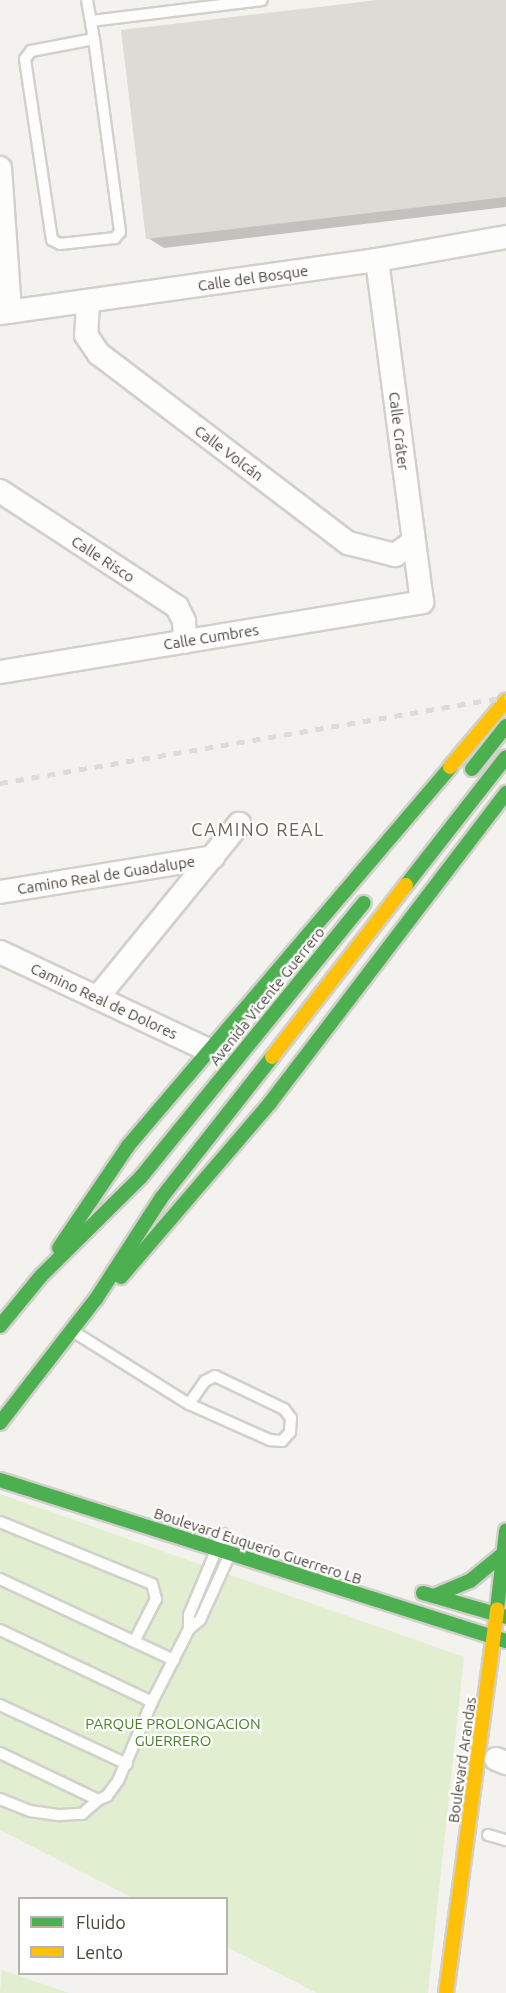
<!DOCTYPE html>
<meta charset="utf-8">
<style>
body{margin:0}
#map{position:relative;width:506px;height:1993px;overflow:hidden;background:#f4f2ee;font-family:Ubuntu,sans-serif}
div>[style]{position:absolute}
.green>*{inset:0;background:#e1eecf}
.shadow>*{inset:0;background:#0003}
.building>*{inset:0;background:#dedbd6}
.roads{filter:drop-shadow(2px 0 #d2d0cb) drop-shadow(-2px 0 #d2d0cb) drop-shadow(0 2px #d2d0cb) drop-shadow(0 -2px #d2d0cb)}
.lane>*{height:10px;margin:-5px;padding:0 5px;transform-origin:5px;border-radius:5px;background:#fdfdfc}
.street>*{height:22px;margin:-11px;padding:0 11px;transform-origin:11px;border-radius:11px;background:#fdfdfc}
.fast>*{height:14px;margin:-7px;padding:0 7px;transform-origin:7px;border-radius:7px;background:#4caf50}
.slow>*{height:14px;margin:-7px;padding:0 7px;transform-origin:7px;border-radius:7px;background:#ffc107}
.rail>*{height:4.5px;margin-top:-2.25px;transform-origin:0;background:repeating-linear-gradient(90deg,#dbdbda 0 8px,transparent 0 16px)}
span{translate:-50% -50%;white-space:nowrap;text-align:center;line-height:1.15;-webkit-text-stroke:4.5px #fff;paint-order:stroke}
.street-label{font-size:15px;color:#4b4439}
.park-label{font-size:15px;color:#4a7f2a}
.quarter-label{font-size:18px;color:#6e6250;letter-spacing:1.5px}
.legend{position:absolute;left:18px;top:1897px;width:210px;height:78px;box-sizing:border-box;background:#fff;border:2px solid #b7b4b0;margin:0;padding:8px 10px;list-style:none;font-size:18px;color:#4b4439}
.legend li{display:flex;align-items:center;gap:12px;height:30px}
.legend b{width:30px;border:2px solid #b7b4b0}
</style>
<div id="map">
<div class="green">
<div style="clip-path:polygon(0 1494px,464px 1657px,428px 1993px,317px 1993px,227px 1947px,226px 1898px,133px 1898px,0 1830px)"></div>
<div style="clip-path:polygon(2px 1970px,69px 1993px,0 1993px)"></div>
</div>
<div class="shadow">
<div style="clip-path:polygon(391px 0,506px 0,506px 207px,164px 248px,148px 238px)"></div>
</div>
<div class="building">
<div style="clip-path:polygon(378px 0,506px 0,506px 197px,146px 239px,121px 30px)"></div>
</div>
<div class="roads">
<div class="lane">
<div style="left:87px;top:0;width:40px;rotate:80deg"></div>
<div style="left:94px;top:39px;width:195px;rotate:82.3deg"></div>
<div style="left:120px;top:232px;width:8px;rotate:130deg"></div>
<div style="left:115px;top:238px;width:55px;rotate:173.8deg"></div>
<div style="left:60px;top:244px;width:9px;rotate:-153deg"></div>
<div style="left:52px;top:240px;width:183px;rotate:-98.5deg"></div>
<div style="left:25px;top:59px;width:10px;rotate:-53deg"></div>
<div style="left:31px;top:51px;width:64px;rotate:-10.8deg"></div>
<div style="left:91px;top:21px;width:172px;rotate:-7deg"></div>
<div style="left:74px;top:1332px;width:136px;rotate:32.1deg"></div>
<div style="left:189px;top:1404px;width:89px;rotate:24deg"></div>
<div style="left:270px;top:1440px;width:12px;rotate:5deg"></div>
<div style="left:282px;top:1441px;width:12px;rotate:-48deg"></div>
<div style="left:290px;top:1432px;width:14px;rotate:-86deg"></div>
<div style="left:291px;top:1418px;width:11px;rotate:-128deg"></div>
<div style="left:284px;top:1409px;width:76px;rotate:-154.4deg"></div>
<div style="left:215px;top:1376px;width:11px;rotate:153deg"></div>
<div style="left:205px;top:1381px;width:28px;rotate:125deg"></div>
<div style="left:0;top:1522px;width:164px;rotate:22.2deg"></div>
<div style="left:152px;top:1584px;width:16px;rotate:75deg"></div>
<div style="left:156px;top:1599px;width:48px;rotate:117.1deg"></div>
<div style="left:0;top:1579px;width:192px;rotate:25deg"></div>
<div style="left:189px;top:1629px;width:14px;rotate:-90deg"></div>
<div style="left:189px;top:1615px;width:88px;rotate:-67.2deg"></div>
<div style="left:0;top:1630px;width:168px;rotate:25.3deg"></div>
<div style="left:0;top:1705px;width:140px;rotate:24.9deg"></div>
<div style="left:0;top:1753px;width:109px;rotate:25.6deg"></div>
<div style="left:98px;top:1800px;width:10px;rotate:-24deg"></div>
<div style="left:107px;top:1796px;width:19px;rotate:-54deg"></div>
<div style="left:118px;top:1781px;width:86px;rotate:-66.7deg"></div>
<div style="left:152px;top:1702px;width:82px;rotate:-63.1deg"></div>
<div style="left:189px;top:1629px;width:14px;rotate:-39deg"></div>
<div style="left:200px;top:1620px;width:70px;rotate:-65.6deg"></div>
<div style="left:0;top:1799px;width:32px;rotate:22deg"></div>
<div style="left:30px;top:1811px;width:30px;rotate:8deg"></div>
<div style="left:60px;top:1815px;width:22px;rotate:-3deg"></div>
<div style="left:82px;top:1814px;width:21px;rotate:-41deg"></div>
<div style="left:488px;top:1835px;width:19px;rotate:16deg"></div>
</div>
<div class="street">
<div style="left:0;top:168px;width:144px;rotate:86deg"></div>
<div style="left:88px;top:301px;width:34px;rotate:93deg"></div>
<div style="left:86px;top:335px;width:23px;rotate:56deg"></div>
<div style="left:99px;top:354px;width:313px;rotate:37.2deg"></div>
<div style="left:348px;top:543px;width:49px;rotate:14.3deg"></div>
<div style="left:395px;top:555px;width:22px;rotate:-36deg"></div>
<div style="left:0;top:313px;width:381px;rotate:-8deg"></div>
<div style="left:377px;top:260px;width:131px;rotate:-10.1deg"></div>
<div style="left:0;top:491px;width:212px;rotate:33.2deg"></div>
<div style="left:177px;top:607px;width:16px;rotate:63deg"></div>
<div style="left:184px;top:621px;width:21px;rotate:87deg"></div>
<div style="left:0;top:672px;width:428px;rotate:-9.4deg"></div>
<div style="left:422px;top:602px;width:345px;rotate:-97.5deg"></div>
<div style="left:0;top:892px;width:216px;rotate:-9.3deg"></div>
<div style="left:0;top:952px;width:230px;rotate:25.2deg"></div>
<div style="left:97px;top:998px;width:225px;rotate:-50.8deg"></div>
<div style="left:496px;top:1759px;width:11px;rotate:22deg"></div>
</div>
<div class="fast">
<div style="left:472px;top:769px;width:55px;rotate:-51.7deg"></div>
<div style="left:406px;top:885px;width:162px;rotate:-52deg"></div>
<div style="left:59px;top:1248px;width:123px;rotate:-55.9deg"></div>
<div style="left:128px;top:1146px;width:497px;rotate:-49.6deg"></div>
<div style="left:121px;top:1277px;width:229px;rotate:-49.4deg"></div>
<div style="left:270px;top:1103px;width:390px;rotate:-52.7deg"></div>
<div style="left:0;top:1326px;width:65px;rotate:-50.6deg"></div>
<div style="left:41px;top:1276px;width:141px;rotate:-44.7deg"></div>
<div style="left:141px;top:1177px;width:353px;rotate:-50.9deg"></div>
<div style="left:0;top:1423px;width:157px;rotate:-52.3deg"></div>
<div style="left:96px;top:1299px;width:121px;rotate:-57.1deg"></div>
<div style="left:162px;top:1197px;width:178px;rotate:-51.8deg"></div>
<div style="left:0;top:1480px;width:531px;rotate:17.65deg"></div>
<div style="left:423px;top:1593px;width:86px;rotate:16.1deg"></div>
<div style="left:434px;top:1596px;width:39px;rotate:-23deg"></div>
<div style="left:470px;top:1581px;width:43px;rotate:-39.3deg"></div>
<div style="left:497px;top:1609px;width:79px;rotate:-83.4deg"></div>
</div>
<div class="slow">
<div style="left:450px;top:767px;width:87px;rotate:-49.7deg"></div>
<div style="left:272px;top:1057px;width:218px;rotate:-52.1deg"></div>
<div style="left:446px;top:1993px;width:387px;rotate:-82.4deg"></div>
</div>
</div>
<div class="rail">
<div style="left:0;top:783px;width:513px;rotate:-9.65deg"></div>
</div>
<div class="street-label">
<span style="left:253px;top:278px;rotate:-8deg">Calle del Bosque</span>
<span style="left:399px;top:431px;rotate:83deg">Calle Cráter</span>
<span style="left:229px;top:453px;rotate:37deg">Calle Volcán</span>
<span style="left:103px;top:559px;rotate:33deg">Calle Risco</span>
<span style="left:211px;top:637px;rotate:-9deg">Calle Cumbres</span>
<span style="left:106px;top:875px;rotate:-9deg">Camino Real de Guadalupe</span>
<span style="left:267px;top:996px;rotate:-51deg">Avenida Vicente Guerrero</span>
<span style="left:104px;top:1001px;rotate:25deg">Camino Real de Dolores</span>
<span style="left:258px;top:1546px;rotate:18deg">Boulevard Euquerio Guerrero LB</span>
<span style="left:462px;top:1760px;rotate:-82deg">Boulevard Arandas</span>
</div>
<div class="park-label">
<span style="left:173px;top:1732px">PARQUE PROLONGACION<br>GUERRERO</span>
</div>
<div class="quarter-label">
<span style="left:258px;top:829px">CAMINO REAL</span>
</div>
<ul class="legend">
<li><b style="height:8px;background:#4caf50"></b>Fluido</li>
<li><b style="height:8px;background:#ffc107"></b>Lento</li>
</ul>
</div>
